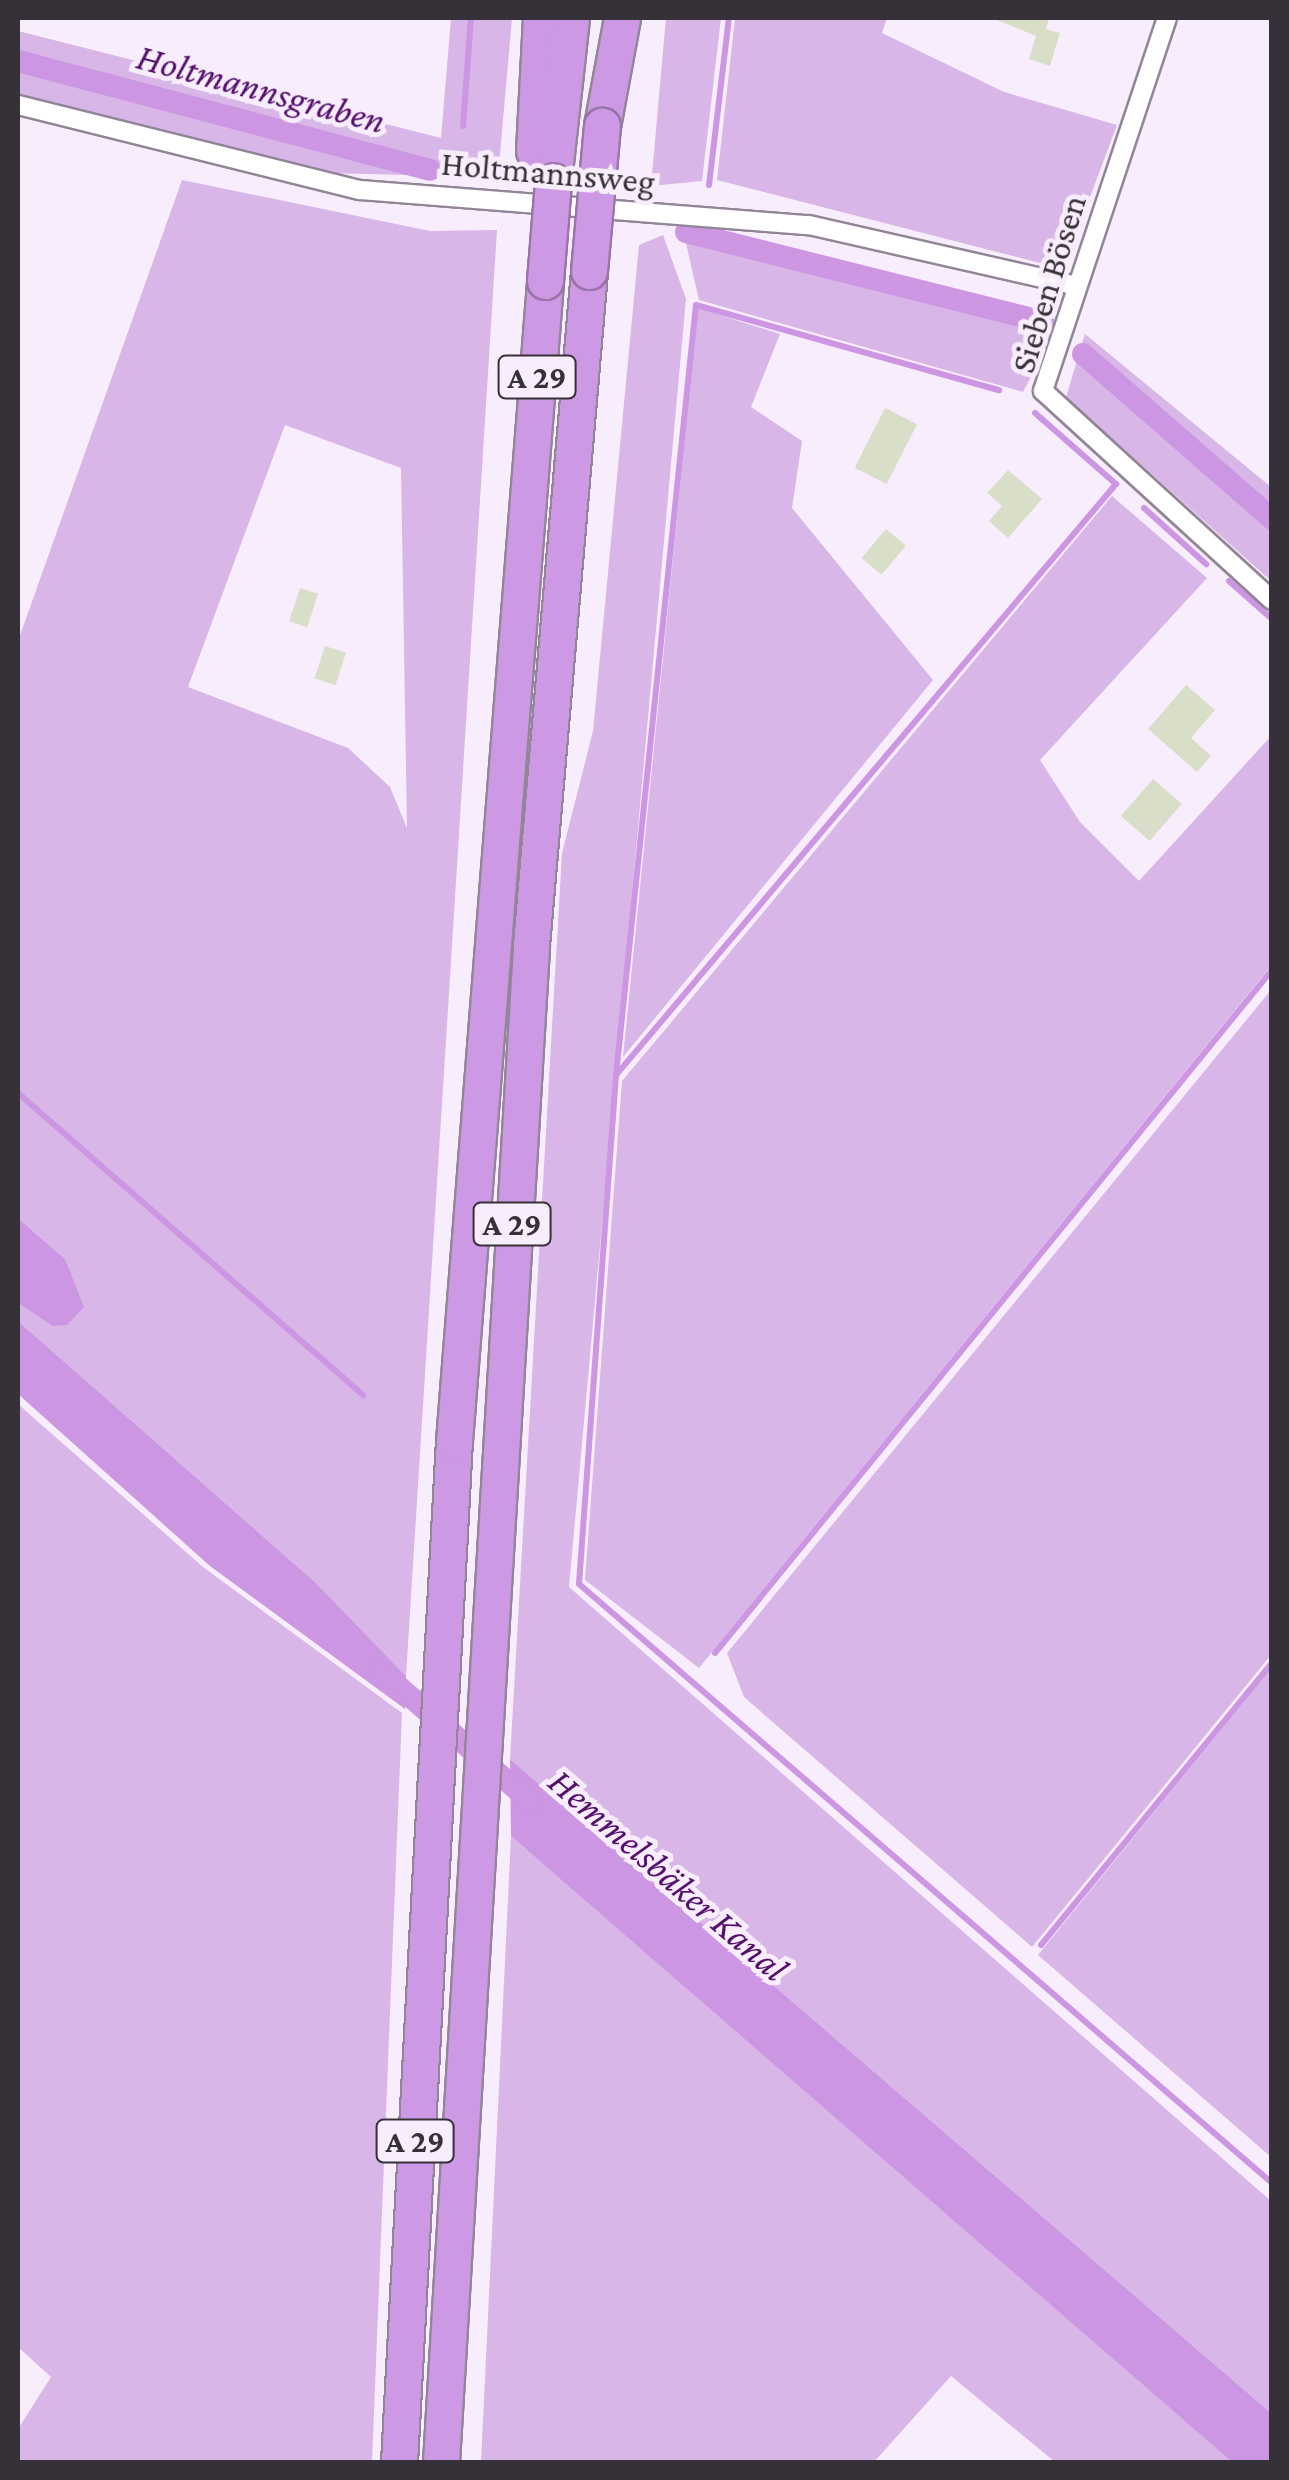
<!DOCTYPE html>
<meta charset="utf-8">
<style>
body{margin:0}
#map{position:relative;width:1289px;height:2480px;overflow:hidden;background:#f8edfd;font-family:"Crimson Pro",serif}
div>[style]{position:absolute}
.green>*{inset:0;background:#d8b6e7}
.water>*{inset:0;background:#cc96e3}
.stream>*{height:6px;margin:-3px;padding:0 3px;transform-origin:3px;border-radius:3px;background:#cc96e3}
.canal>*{height:22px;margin:-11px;padding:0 11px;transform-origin:11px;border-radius:11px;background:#cc96e3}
.building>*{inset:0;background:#d8dec8;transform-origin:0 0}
.roads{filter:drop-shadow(2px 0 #928597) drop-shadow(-2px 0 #928597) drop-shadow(0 2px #928597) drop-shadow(0 -2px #928597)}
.minor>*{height:18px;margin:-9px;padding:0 9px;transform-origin:9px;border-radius:9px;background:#fff}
.motorway>*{height:35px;margin:-17.5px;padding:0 17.5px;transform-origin:17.5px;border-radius:17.5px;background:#cd99e4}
.bridges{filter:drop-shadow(2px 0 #9874a8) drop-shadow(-2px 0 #9874a8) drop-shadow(0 2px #9874a8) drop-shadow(0 -2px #9874a8)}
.motorway-bridge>*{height:35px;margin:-17.5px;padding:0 17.5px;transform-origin:17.5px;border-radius:17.5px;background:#cd99e4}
span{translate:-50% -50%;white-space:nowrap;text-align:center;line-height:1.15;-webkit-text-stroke:10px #f8edfd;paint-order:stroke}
.shield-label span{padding:2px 8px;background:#f8edfd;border:2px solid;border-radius:8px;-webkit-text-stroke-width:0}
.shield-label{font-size:32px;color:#363038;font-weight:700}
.street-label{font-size:35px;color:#363038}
.water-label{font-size:38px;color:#550f6d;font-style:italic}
.frame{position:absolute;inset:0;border:20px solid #363038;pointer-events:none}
</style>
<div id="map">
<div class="green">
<div style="clip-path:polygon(451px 18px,512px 18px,498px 177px,323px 173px,18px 94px,18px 31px,441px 138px)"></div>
<div style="clip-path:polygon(666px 18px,721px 18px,702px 181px,651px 186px)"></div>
<div style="clip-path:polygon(735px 18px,887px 18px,882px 33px,1004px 92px,1117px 125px,1068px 256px,1040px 263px,717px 180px)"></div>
<div style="clip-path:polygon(evenodd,182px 180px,430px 231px,497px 230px,406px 1676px,315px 1582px,18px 1321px,18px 1303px,52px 1326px,65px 1259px,18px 1218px,18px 641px,182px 180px,285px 425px,401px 468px,407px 828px,390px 787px,348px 748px,188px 687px,285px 425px)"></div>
<div style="clip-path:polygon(663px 235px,686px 299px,569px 1587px,1271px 2201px,1271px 2413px,510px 1759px,562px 853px,593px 731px,639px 245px)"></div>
<div style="clip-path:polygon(685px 239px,1038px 330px,1048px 344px,1023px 392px,699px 300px)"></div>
<div style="clip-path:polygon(698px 308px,780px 334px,751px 407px,802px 441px,792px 508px,933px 680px,623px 1057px)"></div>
<div style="clip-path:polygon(1085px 334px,1271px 487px,1271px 581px,1066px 397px)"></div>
<div style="clip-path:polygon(1112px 496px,1207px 578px,1040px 760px,1080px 822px,1139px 881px,1271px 736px,1271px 966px,699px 1668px,585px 1580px,622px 1081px)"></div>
<div style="clip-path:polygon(1271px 990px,1271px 1655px,1032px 1947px,744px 1697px,727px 1653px)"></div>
<div style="clip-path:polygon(18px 1404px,203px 1567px,402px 1713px,372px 2462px,18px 2462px,18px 2429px,51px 2377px,18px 2347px)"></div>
<div style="clip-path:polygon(1271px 1668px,1271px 2157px,1038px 1955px)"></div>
<div style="clip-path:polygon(511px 1836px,688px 1987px,1232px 2462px,1055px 2462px,951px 2376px,874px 2462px,481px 2462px)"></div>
</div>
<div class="water">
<div style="clip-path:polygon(18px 1218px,65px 1259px,84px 1307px,67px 1325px,52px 1326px,18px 1303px)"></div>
<div style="clip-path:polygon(18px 1321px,315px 1582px,406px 1676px,405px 1709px,210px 1566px,18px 1394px)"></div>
<div style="clip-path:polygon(510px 1759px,1271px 2413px,1271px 2462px,1232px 2462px,511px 1836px)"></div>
</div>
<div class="stream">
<div style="left:463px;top:126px;width:108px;rotate:-85.8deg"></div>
<div style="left:709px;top:185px;width:168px;rotate:-83.2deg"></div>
<div style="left:1035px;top:413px;width:108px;rotate:41.2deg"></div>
<div style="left:1116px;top:484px;width:774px;rotate:130.23deg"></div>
<div style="left:616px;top:1075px;width:510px;rotate:94.16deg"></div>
<div style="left:579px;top:1584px;width:916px;rotate:40.84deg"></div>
<div style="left:1144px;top:508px;width:84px;rotate:42.1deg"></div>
<div style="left:1229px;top:581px;width:57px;rotate:41.5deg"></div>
<div style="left:616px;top:1075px;width:774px;rotate:-84.07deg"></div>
<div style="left:696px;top:305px;width:315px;rotate:15.7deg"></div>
<div style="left:18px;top:1093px;width:459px;rotate:41.2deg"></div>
<div style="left:715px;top:1653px;width:881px;rotate:-50.8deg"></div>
<div style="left:1041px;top:1945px;width:365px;rotate:-50.7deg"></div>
</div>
<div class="canal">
<div style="left:18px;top:61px;width:426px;rotate:14.8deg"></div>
<div style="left:686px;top:232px;width:368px;rotate:14.1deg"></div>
<div style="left:1083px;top:354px;width:251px;rotate:41.1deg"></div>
<div style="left:382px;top:1672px;width:198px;rotate:41.1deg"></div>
</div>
<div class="building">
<div style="clip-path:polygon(992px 18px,1049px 18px,1046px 29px,1060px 33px,1050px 66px,1029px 59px,1036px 36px)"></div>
<div style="left:885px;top:408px;width:36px;height:67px;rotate:27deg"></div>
<div style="clip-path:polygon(1008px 470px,1042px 499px,1008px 538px,989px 521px,1002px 506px,987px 493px)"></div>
<div style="left:886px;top:529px;width:26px;height:38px;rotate:40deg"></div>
<div style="left:300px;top:588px;width:19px;height:35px;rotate:18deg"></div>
<div style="left:325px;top:646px;width:22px;height:34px;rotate:18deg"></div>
<div style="clip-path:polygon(1186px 685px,1215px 710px,1191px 738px,1211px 756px,1197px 772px,1148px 729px)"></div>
<div style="left:1153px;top:779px;width:38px;height:49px;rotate:41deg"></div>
</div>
<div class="roads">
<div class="minor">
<div style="left:1167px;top:18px;width:393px;rotate:108.4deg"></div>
<div style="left:1043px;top:391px;width:310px;rotate:42.4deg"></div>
<div style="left:18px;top:105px;width:352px;rotate:14deg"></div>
<div style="left:360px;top:190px;width:450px;rotate:4.5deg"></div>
<div style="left:809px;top:225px;width:275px;rotate:12.8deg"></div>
</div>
<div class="motorway">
<div style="left:602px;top:126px;width:110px;rotate:-79.5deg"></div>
<div style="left:534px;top:151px;width:133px;rotate:-87deg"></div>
<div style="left:553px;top:181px;width:164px;rotate:-83.7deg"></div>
<div style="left:399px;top:2462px;width:1022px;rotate:-86.92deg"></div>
<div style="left:454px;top:1441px;width:1164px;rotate:-85.51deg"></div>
<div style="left:441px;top:2462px;width:1520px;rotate:-86.6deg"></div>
<div style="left:531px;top:945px;width:676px;rotate:-85.08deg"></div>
</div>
</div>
<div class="bridges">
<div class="motorway-bridge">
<div style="left:589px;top:271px;width:146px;rotate:-84.9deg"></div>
<div style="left:545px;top:281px;width:100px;rotate:-85.4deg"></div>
</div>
</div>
<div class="shield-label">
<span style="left:537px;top:377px">A 29</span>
<span style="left:512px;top:1224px">A 29</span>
<span style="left:415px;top:2141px">A 29</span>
</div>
<div class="street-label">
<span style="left:548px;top:173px;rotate:5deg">Holtmannsweg</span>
<span style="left:1049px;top:284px;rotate:-73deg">Sieben Bösen</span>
</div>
<div class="water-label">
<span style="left:261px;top:89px;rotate:15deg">Holtmannsgraben</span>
<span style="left:668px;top:1875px;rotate:41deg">Hemmelsbäker Kanal</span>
</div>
<div class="frame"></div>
</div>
